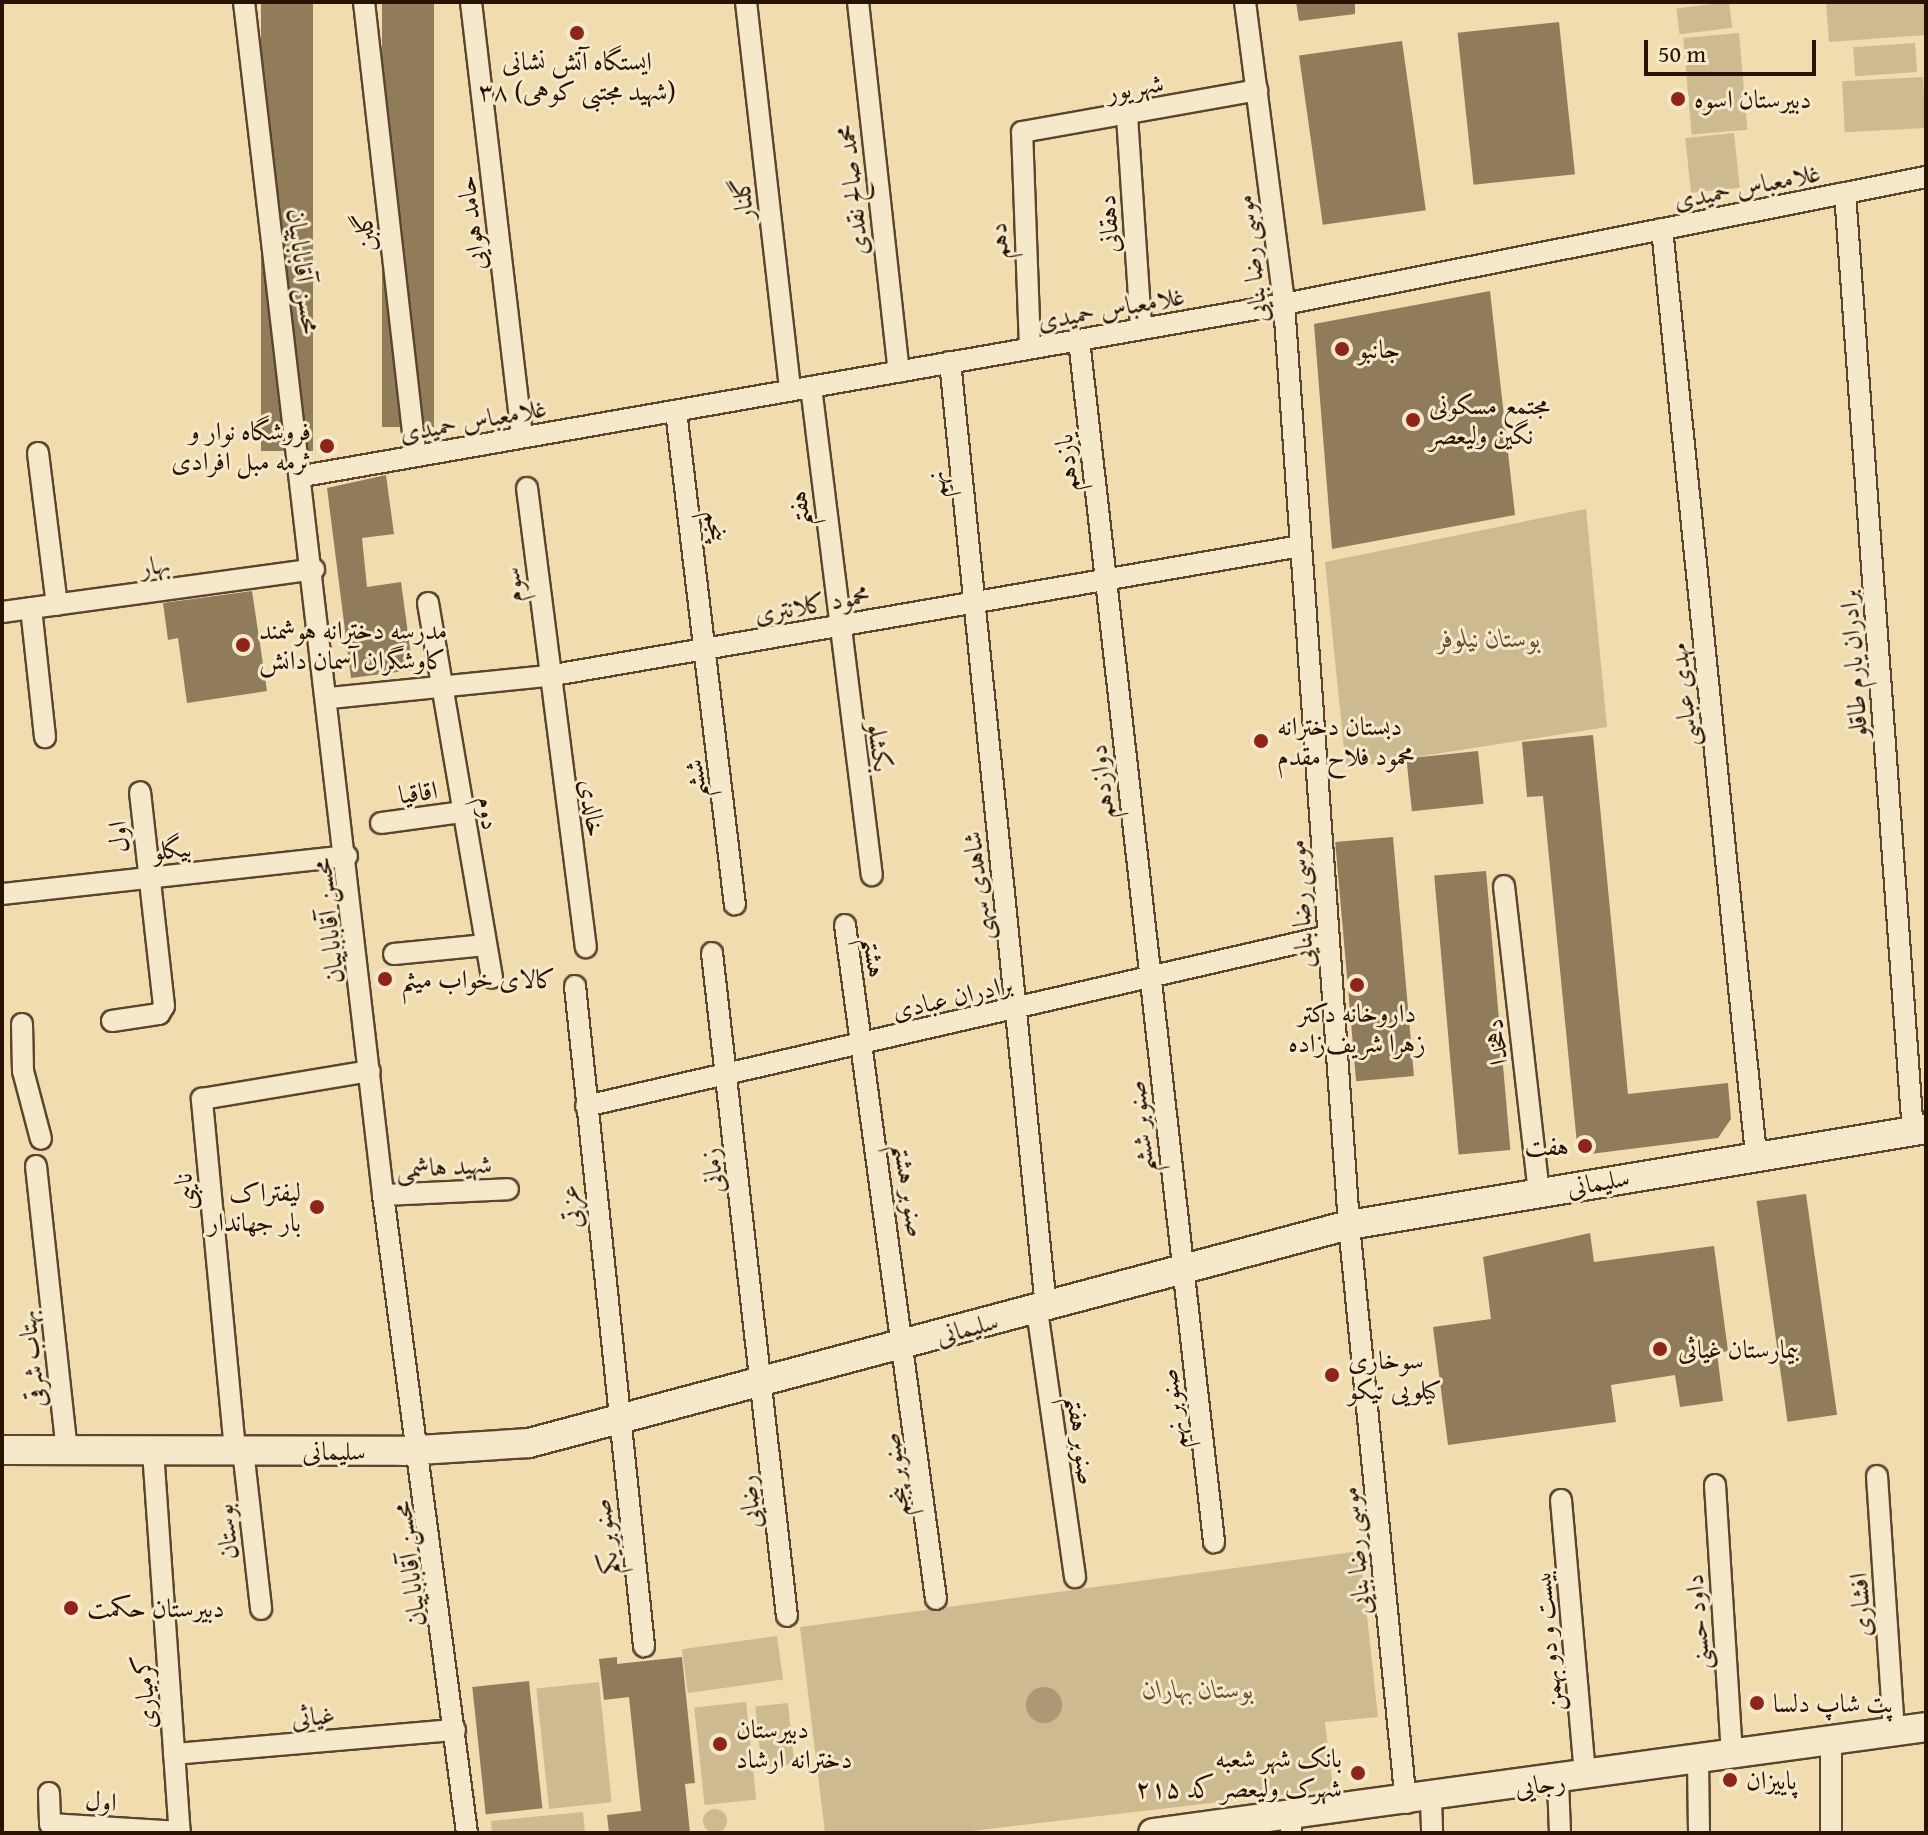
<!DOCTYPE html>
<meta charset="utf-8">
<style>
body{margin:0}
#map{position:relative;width:1928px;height:1835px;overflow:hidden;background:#f0dcaf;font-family:"Gentium Book Plus",Amiri,serif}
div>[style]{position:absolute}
.green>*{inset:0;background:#ceba91;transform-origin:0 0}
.round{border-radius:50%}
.water>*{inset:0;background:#ac9874}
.building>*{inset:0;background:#907c5b;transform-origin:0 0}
.roads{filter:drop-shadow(2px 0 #5b452c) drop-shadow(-2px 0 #5b452c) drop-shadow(0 2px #5b452c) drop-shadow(0 -2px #5b452c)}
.street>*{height:20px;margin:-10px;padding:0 10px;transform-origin:10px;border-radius:10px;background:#f5e8cb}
.secondary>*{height:28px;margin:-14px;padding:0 14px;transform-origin:14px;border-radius:14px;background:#f5e8cb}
.dots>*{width:22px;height:22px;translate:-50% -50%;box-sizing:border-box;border:4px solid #f5e8cb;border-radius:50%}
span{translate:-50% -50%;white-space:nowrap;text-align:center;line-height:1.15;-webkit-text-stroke:6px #f5e8cb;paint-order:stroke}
.poi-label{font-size:26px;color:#291300}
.left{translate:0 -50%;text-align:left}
.right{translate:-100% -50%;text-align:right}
.street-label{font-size:26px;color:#291300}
.park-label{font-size:26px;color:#634d33;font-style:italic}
.frame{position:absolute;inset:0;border:4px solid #291300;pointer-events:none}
.scale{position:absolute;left:1644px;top:40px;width:172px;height:36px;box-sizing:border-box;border:4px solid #291300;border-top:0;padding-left:10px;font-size:24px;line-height:28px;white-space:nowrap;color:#291300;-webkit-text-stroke:6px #f5e8cb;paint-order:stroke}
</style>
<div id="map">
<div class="green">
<div style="left:1729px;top:2px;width:26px;height:53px;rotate:83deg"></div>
<div style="clip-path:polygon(1826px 2px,1926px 2px,1926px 35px,1829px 42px)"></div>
<div style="left:1739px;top:33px;width:97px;height:56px;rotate:85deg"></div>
<div style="left:1915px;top:43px;width:29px;height:62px;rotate:86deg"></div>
<div style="left:1923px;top:77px;width:51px;height:81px;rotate:87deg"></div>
<div style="left:1734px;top:133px;width:55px;height:49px;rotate:84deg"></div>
<div style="clip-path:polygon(1586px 509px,1607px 727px,1346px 768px,1325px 562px)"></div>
<div style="clip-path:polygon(1360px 1551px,1378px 1717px,1325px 1722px,1333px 1789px,954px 1833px,825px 1833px,800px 1627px)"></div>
<div style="left:777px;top:1636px;width:44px;height:96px;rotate:82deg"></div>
<div style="left:599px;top:1682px;width:121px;height:63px;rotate:84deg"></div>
<div style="left:746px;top:1702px;width:98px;height:52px;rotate:84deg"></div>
<div style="left:788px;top:1703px;width:61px;height:33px;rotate:84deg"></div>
<div class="round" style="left:703px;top:1809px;width:24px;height:24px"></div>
<div style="clip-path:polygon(583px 1812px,585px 1833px,492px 1833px,491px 1821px)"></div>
</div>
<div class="water">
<div class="round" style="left:1026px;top:1687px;width:36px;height:36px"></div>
</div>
<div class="building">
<div style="left:261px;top:2px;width:52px;height:449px"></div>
<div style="left:382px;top:2px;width:52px;height:425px"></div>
<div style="clip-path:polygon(1296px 2px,1355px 2px,1355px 14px,1299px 21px)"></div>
<div style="left:1559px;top:22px;width:153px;height:102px;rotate:84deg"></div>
<div style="left:1402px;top:41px;width:171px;height:104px;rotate:82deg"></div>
<div style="clip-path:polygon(1490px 291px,1515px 515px,1332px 549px,1314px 324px)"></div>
<div style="clip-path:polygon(386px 475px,394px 534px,362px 538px,367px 587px,401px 582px,413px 670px,351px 678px,327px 488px)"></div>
<div style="clip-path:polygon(252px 591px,267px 691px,187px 703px,178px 638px,168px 640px,163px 603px)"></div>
<div style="clip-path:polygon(1593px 735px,1628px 1094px,1728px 1083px,1731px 1119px,1718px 1138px,1590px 1154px,1577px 1144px,1543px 796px,1527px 797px,1522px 742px)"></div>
<div style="left:1478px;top:751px;width:53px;height:72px;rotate:84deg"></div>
<div style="left:1393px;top:837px;width:240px;height:58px;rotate:85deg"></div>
<div style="left:1486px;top:871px;width:280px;height:52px;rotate:85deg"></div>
<div style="left:1806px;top:1194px;width:223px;height:50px;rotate:82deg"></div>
<div style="clip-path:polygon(1590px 1233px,1594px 1262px,1714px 1246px,1728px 1351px,1717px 1353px,1723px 1401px,1680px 1407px,1675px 1375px,1611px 1385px,1616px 1422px,1448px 1445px,1433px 1327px,1491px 1319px,1483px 1257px)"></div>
<div style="clip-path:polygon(617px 1657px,617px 1664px,682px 1657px,695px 1783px,685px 1784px,690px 1833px,609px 1833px,607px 1815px,641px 1811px,629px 1697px,604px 1700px,599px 1659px)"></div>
<div style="left:529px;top:1681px;width:128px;height:57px;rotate:84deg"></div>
</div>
<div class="roads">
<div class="street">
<div style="left:244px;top:2px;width:1201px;rotate:83.35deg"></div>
<div style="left:383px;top:1195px;width:644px;rotate:82.5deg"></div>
<div style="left:364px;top:2px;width:457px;rotate:83.5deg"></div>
<div style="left:471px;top:2px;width:438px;rotate:83.3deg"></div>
<div style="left:746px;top:2px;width:391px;rotate:83.5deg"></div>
<div style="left:858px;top:2px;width:372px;rotate:83.7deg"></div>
<div style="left:1245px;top:2px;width:305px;rotate:82.6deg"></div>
<div style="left:1284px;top:304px;width:923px;rotate:85.96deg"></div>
<div style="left:1349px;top:1225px;width:581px;rotate:84.37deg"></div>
<div style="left:1127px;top:116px;width:213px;rotate:86.2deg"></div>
<div style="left:1845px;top:193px;width:941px;rotate:85.86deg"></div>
<div style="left:1662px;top:229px;width:931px;rotate:84.2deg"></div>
<div style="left:1079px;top:340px;width:1210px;rotate:83.59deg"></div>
<div style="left:1030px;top:348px;width:216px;rotate:-92.1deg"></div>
<div style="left:1022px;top:132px;width:239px;rotate:-10.1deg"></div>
<div style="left:950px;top:362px;width:950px;rotate:84.2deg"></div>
<div style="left:811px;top:387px;width:492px;rotate:82.9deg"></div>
<div style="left:676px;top:411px;width:497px;rotate:83.2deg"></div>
<div style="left:38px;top:453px;width:153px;rotate:82.9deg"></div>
<div style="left:303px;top:476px;width:996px;rotate:-9.94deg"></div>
<div style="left:1284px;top:304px;width:654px;rotate:-11.19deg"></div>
<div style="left:527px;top:488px;width:463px;rotate:82.7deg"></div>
<div style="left:428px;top:603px;width:380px;rotate:80.3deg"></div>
<div style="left:31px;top:608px;width:130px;rotate:83.8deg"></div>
<div style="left:2px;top:612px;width:315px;rotate:-7.8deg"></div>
<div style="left:330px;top:698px;width:219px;rotate:-5.8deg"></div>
<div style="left:548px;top:676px;width:764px;rotate:-9.8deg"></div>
<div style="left:381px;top:823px;width:82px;rotate:-7.7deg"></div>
<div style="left:1504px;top:886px;width:308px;rotate:83.5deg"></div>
<div style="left:2px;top:894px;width:347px;rotate:-6.3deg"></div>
<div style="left:845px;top:925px;width:680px;rotate:82.31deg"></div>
<div style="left:712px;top:953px;width:667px;rotate:83.55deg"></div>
<div style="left:394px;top:954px;width:92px;rotate:-5.6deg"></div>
<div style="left:575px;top:986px;width:664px;rotate:84.03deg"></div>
<div style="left:112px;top:1021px;width:48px;rotate:-8.5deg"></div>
<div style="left:159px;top:1014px;width:9px;rotate:-58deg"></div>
<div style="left:164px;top:1006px;width:215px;rotate:-96.4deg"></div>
<div style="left:22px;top:1024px;width:47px;rotate:88.8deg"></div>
<div style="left:23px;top:1071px;width:70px;rotate:75.2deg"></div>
<div style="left:586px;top:1106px;width:761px;rotate:-12.9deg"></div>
<div style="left:36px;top:1166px;width:287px;rotate:83.8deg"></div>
<div style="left:383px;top:1195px;width:125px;rotate:-2.7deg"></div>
<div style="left:1037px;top:1310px;width:270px;rotate:81.9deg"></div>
<div style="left:235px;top:1450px;width:353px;rotate:-95.4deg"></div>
<div style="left:202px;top:1099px;width:170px;rotate:-9.5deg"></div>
<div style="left:243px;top:1450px;width:160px;rotate:83.5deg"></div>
<div style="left:153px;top:1451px;width:383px;rotate:86deg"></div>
<div style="left:1877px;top:1476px;width:257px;rotate:86.2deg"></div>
<div style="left:1715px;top:1485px;width:271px;rotate:86.4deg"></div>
<div style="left:1561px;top:1500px;width:278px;rotate:85deg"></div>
<div style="left:1831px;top:1741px;width:92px;rotate:90deg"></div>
<div style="left:174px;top:1754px;width:282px;rotate:-4.9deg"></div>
<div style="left:1698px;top:1760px;width:73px;rotate:89.2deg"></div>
<div style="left:1558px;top:1781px;width:52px;rotate:87.8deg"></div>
<div style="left:49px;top:1793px;width:31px;rotate:88deg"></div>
<div style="left:50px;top:1824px;width:130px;rotate:3.5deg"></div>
<div style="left:1431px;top:1800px;width:33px;rotate:88deg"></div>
<div style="left:1291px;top:1817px;width:16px;rotate:90deg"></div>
</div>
<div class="secondary">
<div style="left:2px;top:1450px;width:401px;rotate:0.1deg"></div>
<div style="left:403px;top:1451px;width:126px;rotate:-3.6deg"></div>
<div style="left:529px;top:1443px;width:848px;rotate:-14.89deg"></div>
<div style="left:1349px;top:1225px;width:585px;rotate:-9.45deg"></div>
<div style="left:1153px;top:1833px;width:780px;rotate:-7.81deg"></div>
</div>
</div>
<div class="dots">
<div style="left:577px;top:33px;background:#8f2418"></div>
<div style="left:1678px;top:99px;background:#8f2418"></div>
<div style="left:1342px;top:349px;background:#8f2418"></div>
<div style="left:1413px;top:420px;background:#8f2418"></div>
<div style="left:327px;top:446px;background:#8f2418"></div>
<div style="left:243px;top:645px;background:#8f2418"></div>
<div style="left:1261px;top:741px;background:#8f2418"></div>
<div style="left:385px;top:979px;background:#8f2418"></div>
<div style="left:1357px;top:985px;background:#8f2418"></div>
<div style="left:1585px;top:1146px;background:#8f2418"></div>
<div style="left:317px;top:1207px;background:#8f2418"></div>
<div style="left:1660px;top:1349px;background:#8f2418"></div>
<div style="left:1332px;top:1375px;background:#8f2418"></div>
<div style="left:71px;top:1608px;background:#8f2418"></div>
<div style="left:1757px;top:1703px;background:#8f2418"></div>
<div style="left:720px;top:1744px;background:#8f2418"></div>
<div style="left:1358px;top:1773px;background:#8f2418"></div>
<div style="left:1730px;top:1780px;background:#8f2418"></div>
</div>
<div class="poi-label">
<span style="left:577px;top:76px">ایستگاه آتش نشانی<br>۳۸ (شهید مجتبی کوهی)</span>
<span class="left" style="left:1694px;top:99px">دبیرستان اسوه</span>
<span class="left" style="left:1358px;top:349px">جانبو</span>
<span class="left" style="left:1429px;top:420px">مجتمع مسکونی<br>نگین ولیعصر</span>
<span class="right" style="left:311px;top:446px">فروشگاه نوار و<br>ثرمه مبل افرادی</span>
<span class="left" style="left:259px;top:645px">مدرسه دخترانه هوشمند<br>کاوشگران آسمان دانش</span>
<span class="left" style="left:1277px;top:741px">دبستان دخترانه<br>محمود فلاح مقدم</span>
<span class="left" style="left:401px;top:979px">کالای خواب میثم</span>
<span style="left:1357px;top:1028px">داروخانه دکتر<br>زهرا شریف‌زاده</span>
<span class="right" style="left:1569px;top:1146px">هفت</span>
<span class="right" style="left:301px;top:1207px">لیفتراک<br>بار جهاندار</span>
<span class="left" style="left:1678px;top:1349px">بیمارستان غیاثی</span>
<span class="left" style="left:1348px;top:1375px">سوخاری<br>کیلویی تیکو</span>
<span class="left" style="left:87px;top:1608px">دبیرستان حکمت</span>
<span class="left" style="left:1773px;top:1703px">پت شاپ دلسا</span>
<span class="left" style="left:736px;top:1744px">دبیرستان<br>دخترانه ارشاد</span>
<span class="right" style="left:1342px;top:1773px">بانک شهر شعبه<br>شهرک ولیعصر کد ۲۱۵</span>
<span class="left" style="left:1746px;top:1780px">پاییزان</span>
</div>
<div class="street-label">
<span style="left:1135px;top:87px;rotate:-10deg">شهریور</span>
<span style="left:1747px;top:186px;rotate:-11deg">غلامعباس حمیدی</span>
<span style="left:852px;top:190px;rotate:-96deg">محمد صالح نقدی</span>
<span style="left:742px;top:199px;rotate:-96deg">گلنار</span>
<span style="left:471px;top:223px;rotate:-97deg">حامد هوایی</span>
<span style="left:1108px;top:224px;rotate:-94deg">دهقانی</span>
<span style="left:364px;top:232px;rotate:-97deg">گلبن</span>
<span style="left:998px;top:241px;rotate:-93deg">دهم</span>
<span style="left:1251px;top:259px;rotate:-97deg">موسی رضا بنایی</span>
<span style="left:304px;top:271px;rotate:83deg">محسن آقاباباییان</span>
<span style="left:1111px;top:308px;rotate:-10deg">غلامعباس حمیدی</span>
<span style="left:473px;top:420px;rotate:-10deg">غلامعباس حمیدی</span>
<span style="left:1066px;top:463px;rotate:-96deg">یازدهم</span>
<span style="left:936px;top:485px;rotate:-96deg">نهم</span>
<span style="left:799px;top:509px;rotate:-96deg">هفتم</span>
<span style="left:717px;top:526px;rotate:83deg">پنجم</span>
<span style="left:155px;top:565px;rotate:-8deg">بهار</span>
<span style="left:512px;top:585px;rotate:-96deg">سوم</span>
<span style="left:812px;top:604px;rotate:-10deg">محمود کلانتری</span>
<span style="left:1853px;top:664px;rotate:-94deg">برادران یارم طاقلو</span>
<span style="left:1683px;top:695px;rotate:-96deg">مهدی عباسی</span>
<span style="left:880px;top:747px;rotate:82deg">بکشلو</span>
<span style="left:695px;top:779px;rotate:-96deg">ششم</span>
<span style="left:1101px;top:782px;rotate:-96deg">دوازدهم</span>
<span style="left:418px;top:792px;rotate:-8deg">اقاقیا</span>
<span style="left:593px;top:808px;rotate:82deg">خالدی</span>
<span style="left:489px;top:813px;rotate:81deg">دوم</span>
<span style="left:118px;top:837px;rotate:-95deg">اول</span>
<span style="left:172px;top:849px;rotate:-6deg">بیگلو</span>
<span style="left:977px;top:886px;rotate:-96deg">شاهدی سهی</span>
<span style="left:1300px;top:904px;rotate:-94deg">موسی رضا بنایی</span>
<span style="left:328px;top:921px;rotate:-96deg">محسن آقاباباییان</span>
<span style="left:875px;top:957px;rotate:82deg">هشتم</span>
<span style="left:952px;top:997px;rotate:-13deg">برادران عبادی</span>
<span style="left:1496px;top:1042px;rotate:-97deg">دهخدا</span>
<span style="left:1140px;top:1127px;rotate:-96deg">صنوبر ششم</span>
<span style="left:444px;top:1166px;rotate:-3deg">شهید هاشمی</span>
<span style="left:712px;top:1171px;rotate:-97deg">زمانی</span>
<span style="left:1598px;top:1182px;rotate:-10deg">سلیمانی</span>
<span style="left:910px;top:1190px;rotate:81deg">صنوبر هشتم</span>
<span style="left:184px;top:1192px;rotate:-95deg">نایبی</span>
<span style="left:570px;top:1207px;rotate:-96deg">عزتی</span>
<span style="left:967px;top:1328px;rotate:-15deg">سلیمانی</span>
<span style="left:31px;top:1359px;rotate:-96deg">بهتاب شرقی</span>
<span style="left:1172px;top:1409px;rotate:-97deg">صنوبر نهم</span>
<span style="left:1082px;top:1440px;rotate:82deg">صنوبر هفتم</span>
<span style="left:334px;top:1451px">سلیمانی</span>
<span style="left:895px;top:1475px;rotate:-97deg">صنوبر پنجم</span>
<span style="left:749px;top:1502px;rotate:-96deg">رضایی</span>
<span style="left:226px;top:1532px;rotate:-96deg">بوستان</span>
<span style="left:605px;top:1537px;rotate:-97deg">صنوبر یکم</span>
<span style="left:1355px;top:1551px;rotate:-96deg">موسی رضا بنایی</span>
<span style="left:409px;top:1564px;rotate:-97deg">محسن آقاباباییان</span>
<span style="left:1860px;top:1605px;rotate:-94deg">افشاری</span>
<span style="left:1697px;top:1622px;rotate:-94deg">داود حسنی</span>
<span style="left:1547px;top:1641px;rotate:-95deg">بیست و دو بهمن</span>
<span style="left:144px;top:1692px;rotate:-94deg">کرمیاری</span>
<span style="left:313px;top:1716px;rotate:-5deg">غیاثی</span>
<span style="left:1540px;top:1784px;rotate:-8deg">رجایی</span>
<span style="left:101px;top:1801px;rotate:4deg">اول</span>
</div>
<div class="park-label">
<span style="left:1489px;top:638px">بوستان نیلوفر</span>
<span style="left:1198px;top:1689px">بوستان بهاران</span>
</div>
<div class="frame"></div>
<div class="scale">50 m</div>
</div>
